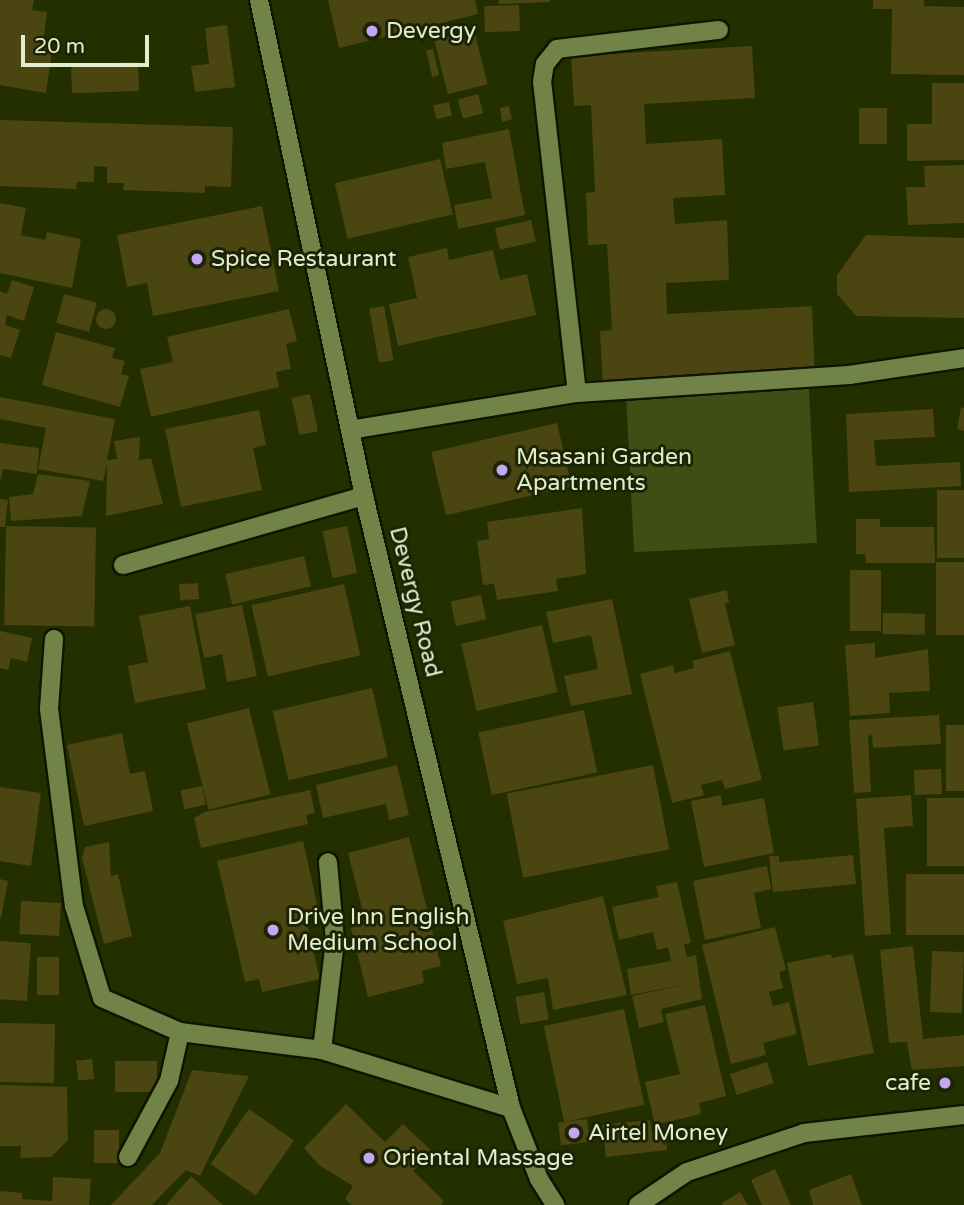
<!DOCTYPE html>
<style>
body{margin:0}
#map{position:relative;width:964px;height:1205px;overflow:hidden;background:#242f00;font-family:"Varela Round",sans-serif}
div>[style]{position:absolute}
.green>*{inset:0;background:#404e16;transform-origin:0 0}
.building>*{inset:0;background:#4b4511;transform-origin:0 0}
.round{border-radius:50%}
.roads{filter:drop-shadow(2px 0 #0f1600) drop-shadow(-2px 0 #0f1600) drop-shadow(0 2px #0f1600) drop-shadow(0 -2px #0f1600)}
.minor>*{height:18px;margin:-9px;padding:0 9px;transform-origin:9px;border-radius:9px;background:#728347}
.dots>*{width:19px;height:19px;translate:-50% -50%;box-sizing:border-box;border:4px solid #1c2405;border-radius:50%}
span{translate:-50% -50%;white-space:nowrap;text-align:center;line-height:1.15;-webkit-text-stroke:6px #1c2405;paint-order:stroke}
.poi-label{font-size:23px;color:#e2edcd}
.left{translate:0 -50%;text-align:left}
.right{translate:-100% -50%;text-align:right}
.street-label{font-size:23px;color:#e2edcd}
.scale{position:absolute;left:21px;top:35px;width:128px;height:32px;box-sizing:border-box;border:4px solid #e2edcd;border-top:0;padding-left:9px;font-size:21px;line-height:24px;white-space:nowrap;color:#e2edcd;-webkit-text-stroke:5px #1c2405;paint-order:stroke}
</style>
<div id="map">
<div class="green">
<div style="left:808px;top:373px;width:170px;height:183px;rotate:87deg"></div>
</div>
<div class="building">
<div style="clip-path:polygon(0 0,34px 0,32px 10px,47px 12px,43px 43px,53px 44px,46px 93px,0 85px)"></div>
<div style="clip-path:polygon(328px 0,475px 0,478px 14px,339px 48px)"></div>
<div style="clip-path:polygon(499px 0,550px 0,550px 2px,499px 4px)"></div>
<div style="clip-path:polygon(873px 0,924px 0,924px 6px,964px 7px,964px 75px,891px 74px,892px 9px,873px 9px)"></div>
<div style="left:519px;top:5px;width:26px;height:35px;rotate:88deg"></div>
<div style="clip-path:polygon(227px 25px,235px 87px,195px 92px,191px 66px,209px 64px,205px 28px)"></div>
<div style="left:474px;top:30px;width:56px;height:41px;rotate:76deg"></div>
<div style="clip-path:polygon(752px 46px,755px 98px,644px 104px,646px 144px,722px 139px,725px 195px,673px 198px,675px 224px,727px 220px,729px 280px,666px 283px,667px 314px,812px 306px,815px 378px,603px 388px,600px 331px,612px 330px,607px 244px,588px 245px,586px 193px,595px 192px,591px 105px,574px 106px,571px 56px)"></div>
<div style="left:433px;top:49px;width:27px;height:7px;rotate:77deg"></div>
<div style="left:138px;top:62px;width:29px;height:67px;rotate:88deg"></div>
<div style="clip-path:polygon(932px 83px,964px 83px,964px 160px,907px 161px,907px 124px,932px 124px)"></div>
<div style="left:478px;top:94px;width:20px;height:21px;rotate:75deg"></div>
<div style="left:449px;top:102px;width:14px;height:16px;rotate:78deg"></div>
<div style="clip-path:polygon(509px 106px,512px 119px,502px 122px,500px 108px)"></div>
<div style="left:859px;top:108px;width:28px;height:36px"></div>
<div style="clip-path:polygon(0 120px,233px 127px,231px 187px,205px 186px,205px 193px,123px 190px,124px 183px,107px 183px,107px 167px,94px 166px,94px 182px,77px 182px,76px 189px,0 186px)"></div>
<div style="clip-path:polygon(509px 129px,525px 215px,458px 229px,454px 205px,492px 198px,485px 162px,446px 169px,442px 143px)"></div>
<div style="left:440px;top:159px;width:57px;height:108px;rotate:77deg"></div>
<div style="clip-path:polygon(964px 165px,964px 223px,908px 225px,906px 187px,925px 187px,924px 166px)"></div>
<div style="clip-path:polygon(0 203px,26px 208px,21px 235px,45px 240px,47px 232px,81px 239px,72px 288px,0 273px)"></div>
<div style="clip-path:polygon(262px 206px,279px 291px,153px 316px,147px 283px,127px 287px,117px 235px)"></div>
<div style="left:531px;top:220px;width:22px;height:37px;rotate:77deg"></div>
<div style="clip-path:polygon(866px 235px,964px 238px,964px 318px,856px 316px,837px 294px,837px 275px)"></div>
<div style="clip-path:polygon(447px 248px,449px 260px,493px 250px,500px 280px,527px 274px,536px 315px,398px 346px,389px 304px,417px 298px,408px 257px)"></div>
<div style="clip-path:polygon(12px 280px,34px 287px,24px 321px,7px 315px,5px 325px,20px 330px,11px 358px,0 355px,0 291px,7px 294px)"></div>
<div style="left:64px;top:294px;width:34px;height:30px;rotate:15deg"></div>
<div style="left:384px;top:306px;width:55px;height:15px;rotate:80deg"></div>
<div class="round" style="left:96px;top:309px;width:20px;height:20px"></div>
<div style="clip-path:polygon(289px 309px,297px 341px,286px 344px,291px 369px,276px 372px,279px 387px,151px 417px,140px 369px,173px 362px,167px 337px)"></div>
<div style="clip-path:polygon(56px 332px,115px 348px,112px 358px,125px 361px,121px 374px,129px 376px,120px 407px,42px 385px)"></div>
<div style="left:310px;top:394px;width:38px;height:19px;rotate:78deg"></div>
<div style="clip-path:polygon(0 397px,115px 419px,107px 460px,117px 459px,114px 441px,140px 437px,139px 460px,151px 458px,163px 504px,106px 516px,107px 464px,103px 481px,38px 469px,46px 428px,0 419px)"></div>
<div style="clip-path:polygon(961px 407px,964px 408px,964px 431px,957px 429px)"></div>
<div style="clip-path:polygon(933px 409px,935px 437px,874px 440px,876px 466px,960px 462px,961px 486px,849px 492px,846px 414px)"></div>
<div style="clip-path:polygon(259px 410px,266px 445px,253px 448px,262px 490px,181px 507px,165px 429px)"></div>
<div style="left:557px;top:423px;width:65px;height:129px;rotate:77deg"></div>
<div style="clip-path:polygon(0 443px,39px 448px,37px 474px,3px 469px,0 482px)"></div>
<div style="clip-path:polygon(38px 474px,90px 481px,82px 516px,11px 521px,9px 497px,33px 494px)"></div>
<div style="left:937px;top:490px;width:27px;height:68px"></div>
<div style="clip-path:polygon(0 499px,8px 500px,5px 527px,0 527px)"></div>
<div style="clip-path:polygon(582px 508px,586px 574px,556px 579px,558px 591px,497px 600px,494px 584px,483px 585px,477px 541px,489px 539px,487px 522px)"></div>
<div style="clip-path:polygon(856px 519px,880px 519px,880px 527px,934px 527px,935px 563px,866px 563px,865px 554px,856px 554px)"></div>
<div style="left:6px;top:526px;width:90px;height:99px;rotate:1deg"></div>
<div style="left:347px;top:526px;width:48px;height:25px;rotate:78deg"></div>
<div style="left:304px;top:556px;width:31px;height:81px;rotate:77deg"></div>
<div style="left:936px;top:562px;width:28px;height:73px"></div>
<div style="left:850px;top:570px;width:31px;height:61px"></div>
<div style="left:198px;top:583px;width:16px;height:19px;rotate:86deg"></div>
<div style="left:344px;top:584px;width:73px;height:95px;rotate:77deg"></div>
<div style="clip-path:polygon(727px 590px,729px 602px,725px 604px,735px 645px,702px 653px,689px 599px)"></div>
<div style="left:481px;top:595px;width:25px;height:31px;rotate:78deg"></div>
<div style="clip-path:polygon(612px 599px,632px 694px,571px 706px,564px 676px,598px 669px,591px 635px,553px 643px,546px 612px)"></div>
<div style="clip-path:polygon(242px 605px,257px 676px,227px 682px,222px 654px,204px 658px,195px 614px)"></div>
<div style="clip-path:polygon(190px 606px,206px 689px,135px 703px,128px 666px,148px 662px,139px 616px)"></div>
<div style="left:883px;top:613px;width:42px;height:21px;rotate:1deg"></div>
<div style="left:542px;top:625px;width:69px;height:83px;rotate:77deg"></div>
<div style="clip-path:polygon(0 631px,32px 638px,27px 662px,11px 658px,8px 670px,0 668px)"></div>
<div style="clip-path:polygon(875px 643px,875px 658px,928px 649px,930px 691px,889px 693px,890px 713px,850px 716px,845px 645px)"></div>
<div style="clip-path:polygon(730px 651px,762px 780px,725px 789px,722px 780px,701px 785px,704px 795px,672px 803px,640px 674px,673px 665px,675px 673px,694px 668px,692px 661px)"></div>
<div style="left:372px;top:688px;width:71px;height:102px;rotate:77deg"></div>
<div style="left:813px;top:702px;width:44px;height:36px;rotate:82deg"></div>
<div style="left:249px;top:708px;width:89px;height:64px;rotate:76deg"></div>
<div style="left:584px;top:710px;width:64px;height:108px;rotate:78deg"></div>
<div style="clip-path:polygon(939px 715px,941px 744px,873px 748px,872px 735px,868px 736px,871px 792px,854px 793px,849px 720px)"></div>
<div style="left:946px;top:725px;width:18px;height:66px"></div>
<div style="clip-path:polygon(122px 733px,130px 774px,145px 771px,153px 811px,84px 826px,67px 745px)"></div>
<div style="clip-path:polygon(397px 765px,409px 815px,389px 820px,386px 804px,323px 818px,316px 785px)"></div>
<div style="left:653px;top:765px;width:86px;height:149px;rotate:79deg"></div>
<div style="left:941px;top:769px;width:25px;height:27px;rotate:88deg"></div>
<div style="left:202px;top:786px;width:19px;height:22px;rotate:78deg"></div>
<div style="clip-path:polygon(0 787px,41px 793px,31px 866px,0 861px)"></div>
<div style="clip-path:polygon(310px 790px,315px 813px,306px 815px,308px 824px,201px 848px,194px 818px,205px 812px)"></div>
<div style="clip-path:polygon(721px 795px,722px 806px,764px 798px,774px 853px,704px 867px,691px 801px)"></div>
<div style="clip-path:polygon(911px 795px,913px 826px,884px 828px,891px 934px,865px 936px,856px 799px)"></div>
<div style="left:927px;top:798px;width:37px;height:68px"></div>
<div style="clip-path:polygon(409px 837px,441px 966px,422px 971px,424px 983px,368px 997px,351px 928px,366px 924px,348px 853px)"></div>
<div style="clip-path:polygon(303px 841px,319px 913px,305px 915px,320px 979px,262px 992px,259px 979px,245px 982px,217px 861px)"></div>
<div style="clip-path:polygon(109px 842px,111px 876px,118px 874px,132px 936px,104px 944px,82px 858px,85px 847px)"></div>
<div style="clip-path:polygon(853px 855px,856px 884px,773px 892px,769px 856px,779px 856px,779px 862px)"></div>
<div style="clip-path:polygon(767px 866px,771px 889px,754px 893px,761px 928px,705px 940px,693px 881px)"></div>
<div style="left:964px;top:874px;width:61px;height:58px;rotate:90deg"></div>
<div style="clip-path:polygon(0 879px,8px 881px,1px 918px,0 918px)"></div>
<div style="clip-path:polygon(677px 882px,691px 943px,684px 944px,687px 957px,696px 955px,702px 999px,661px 1009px,664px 1022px,639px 1028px,632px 996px,691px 983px,631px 995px,627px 969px,671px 961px,668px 947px,657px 950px,653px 932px,619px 940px,612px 907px,659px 897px,656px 886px)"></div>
<div style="clip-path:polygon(603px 896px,627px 995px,553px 1010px,548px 978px,517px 984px,503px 921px)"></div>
<div style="left:21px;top:901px;width:40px;height:33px;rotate:3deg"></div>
<div style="clip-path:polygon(775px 927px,786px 970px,779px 972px,783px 988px,769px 992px,773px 1006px,789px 1002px,797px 1034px,763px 1043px,766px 1055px,731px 1064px,702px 945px)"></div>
<div style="left:0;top:941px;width:31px;height:58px;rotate:4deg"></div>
<div style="clip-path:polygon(913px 946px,923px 1039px,964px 1035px,964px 1066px,912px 1070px,907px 1042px,889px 1043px,880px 950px)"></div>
<div style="left:932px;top:951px;width:32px;height:61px;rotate:2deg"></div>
<div style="clip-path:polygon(831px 954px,832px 958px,853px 954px,874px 1053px,808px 1066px,787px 963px)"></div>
<div style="left:59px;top:957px;width:38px;height:22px;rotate:90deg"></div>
<div style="left:544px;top:992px;width:28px;height:29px;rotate:80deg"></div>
<div style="clip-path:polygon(705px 1005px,726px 1096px,699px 1103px,701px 1114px,655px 1125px,645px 1082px,680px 1074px,665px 1014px)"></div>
<div style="left:624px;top:1009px;width:98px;height:82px;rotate:78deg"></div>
<div style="left:0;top:1023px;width:55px;height:59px;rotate:1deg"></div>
<div style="left:92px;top:1059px;width:20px;height:16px;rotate:84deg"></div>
<div style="left:115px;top:1061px;width:42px;height:31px"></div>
<div style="left:767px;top:1062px;width:22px;height:39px;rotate:72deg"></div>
<div style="clip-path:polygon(192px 1070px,249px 1076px,200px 1176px,186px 1170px,152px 1205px,111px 1205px,160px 1153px)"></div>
<div style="clip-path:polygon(0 1085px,67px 1087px,68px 1140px,51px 1157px,20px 1158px,21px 1146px,0 1146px)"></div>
<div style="clip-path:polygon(346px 1104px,385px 1142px,403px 1124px,432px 1151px,413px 1171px,444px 1201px,441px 1205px,352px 1205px,345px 1199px,353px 1186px,319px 1165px,304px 1148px)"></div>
<div style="left:249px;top:1109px;width:55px;height:67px;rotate:35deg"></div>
<div style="left:587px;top:1119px;width:23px;height:29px;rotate:83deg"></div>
<div style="clip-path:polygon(650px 1120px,652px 1133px,665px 1131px,667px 1150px,606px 1157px,602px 1125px)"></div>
<div style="left:94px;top:1130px;width:25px;height:33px"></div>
<div style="clip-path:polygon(775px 1169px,791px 1205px,762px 1205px,751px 1180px)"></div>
<div style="clip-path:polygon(851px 1174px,862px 1205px,813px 1205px,809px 1190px)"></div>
<div style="clip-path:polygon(191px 1176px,223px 1205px,166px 1205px)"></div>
<div style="clip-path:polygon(53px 1177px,91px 1179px,89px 1205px,0 1205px,0 1191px,22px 1193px,22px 1199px,52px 1201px)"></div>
<div style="clip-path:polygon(740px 1192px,748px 1205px,723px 1205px,722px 1203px)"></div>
</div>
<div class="roads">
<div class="minor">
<div style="left:259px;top:0;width:507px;rotate:78.05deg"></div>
<div style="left:364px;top:496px;width:629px;rotate:76.49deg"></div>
<div style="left:511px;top:1108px;width:76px;rotate:68.5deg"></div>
<div style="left:539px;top:1179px;width:31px;rotate:58deg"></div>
<div style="left:577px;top:393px;width:313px;rotate:-96.4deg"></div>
<div style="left:542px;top:82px;width:18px;rotate:-81deg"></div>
<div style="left:545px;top:64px;width:19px;rotate:-51deg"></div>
<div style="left:557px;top:49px;width:163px;rotate:-6.7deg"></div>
<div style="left:350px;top:430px;width:230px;rotate:-9.3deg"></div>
<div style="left:577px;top:393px;width:273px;rotate:-3.8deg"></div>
<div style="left:849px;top:375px;width:116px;rotate:-8.4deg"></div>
<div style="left:123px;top:565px;width:251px;rotate:-16deg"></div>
<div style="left:54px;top:639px;width:70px;rotate:94.1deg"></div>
<div style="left:49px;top:709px;width:199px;rotate:82.8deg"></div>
<div style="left:74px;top:906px;width:96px;rotate:73.1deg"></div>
<div style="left:102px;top:998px;width:85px;rotate:23.6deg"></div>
<div style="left:180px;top:1032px;width:143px;rotate:7.2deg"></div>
<div style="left:322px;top:1050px;width:198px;rotate:17.1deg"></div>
<div style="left:322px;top:1050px;width:110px;rotate:-83.2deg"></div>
<div style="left:335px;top:941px;width:79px;rotate:-95.1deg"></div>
<div style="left:128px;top:1157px;width:86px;rotate:-61.7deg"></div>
<div style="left:169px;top:1081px;width:50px;rotate:-77.3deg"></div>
<div style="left:638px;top:1205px;width:59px;rotate:-34deg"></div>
<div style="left:687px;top:1172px;width:123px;rotate:-18.4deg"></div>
<div style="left:804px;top:1133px;width:161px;rotate:-6.4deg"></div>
</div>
</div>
<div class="dots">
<div style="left:372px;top:31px;background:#c5a7f1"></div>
<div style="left:197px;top:259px;background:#c5a7f1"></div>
<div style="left:502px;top:470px;background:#c5a7f1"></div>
<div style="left:273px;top:930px;background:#c5a7f1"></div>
<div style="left:945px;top:1083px;background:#c5a7f1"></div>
<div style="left:574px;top:1133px;background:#c5a7f1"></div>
<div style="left:369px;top:1158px;background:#c5a7f1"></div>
</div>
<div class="poi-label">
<span class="left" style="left:386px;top:31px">Devergy</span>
<span class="left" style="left:211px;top:259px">Spice Restaurant</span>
<span class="left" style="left:516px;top:470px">Msasani Garden<br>Apartments</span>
<span class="left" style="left:287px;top:930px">Drive Inn English<br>Medium School</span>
<span class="right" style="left:931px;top:1083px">cafe</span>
<span class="left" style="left:588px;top:1133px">Airtel Money</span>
<span class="left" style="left:383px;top:1158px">Oriental Massage</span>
</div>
<div class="street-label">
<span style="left:415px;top:602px;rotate:76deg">Devergy Road</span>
</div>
<div class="scale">20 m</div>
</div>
